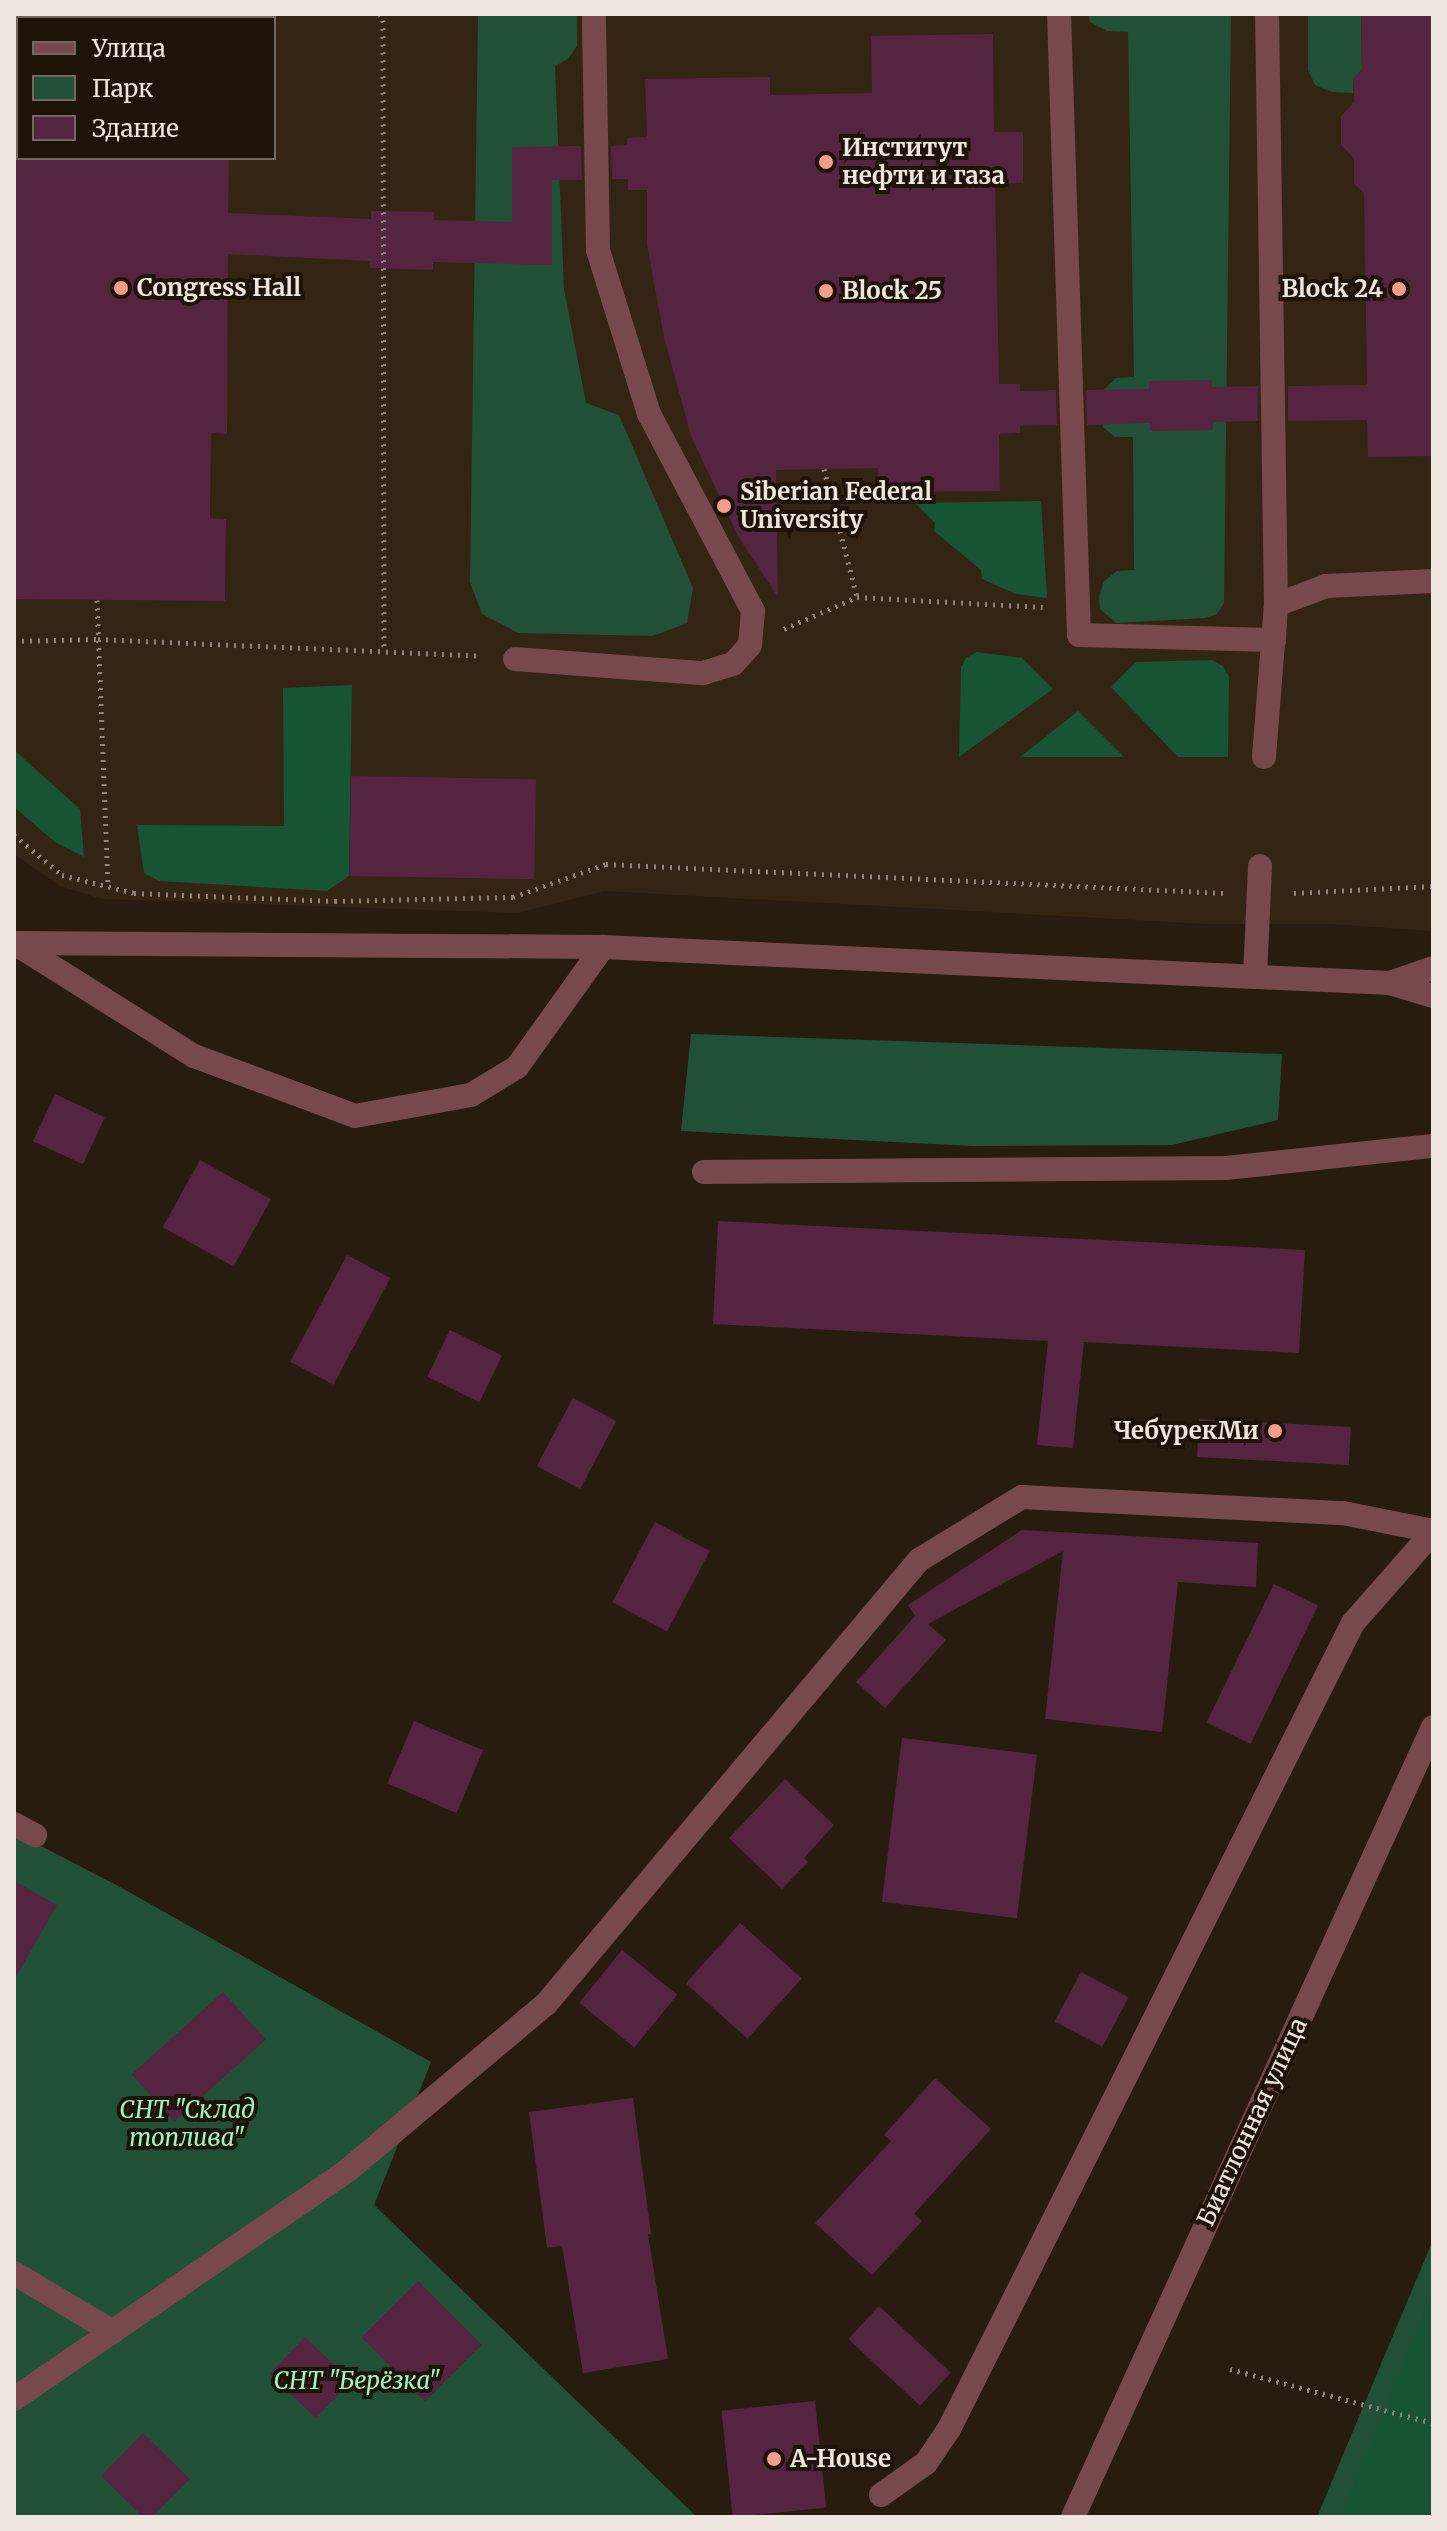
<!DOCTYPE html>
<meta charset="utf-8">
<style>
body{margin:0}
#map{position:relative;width:1447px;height:2531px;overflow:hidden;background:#281c11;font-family:Merriweather,serif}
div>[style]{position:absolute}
.built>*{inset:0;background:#342413}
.green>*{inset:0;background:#205136}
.forest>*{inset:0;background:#165434}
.building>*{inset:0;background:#552441;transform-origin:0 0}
.path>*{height:5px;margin-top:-2.5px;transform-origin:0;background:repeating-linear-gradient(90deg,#8d837a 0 2px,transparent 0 8px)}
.minor>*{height:24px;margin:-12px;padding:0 12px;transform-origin:12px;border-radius:12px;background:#78494c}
.dots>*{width:22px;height:22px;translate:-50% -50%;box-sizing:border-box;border:4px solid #1e1308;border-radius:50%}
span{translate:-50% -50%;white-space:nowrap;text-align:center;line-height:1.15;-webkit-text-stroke:8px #1e1308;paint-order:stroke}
.poi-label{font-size:24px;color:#efe7df;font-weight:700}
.left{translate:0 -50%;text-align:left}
.right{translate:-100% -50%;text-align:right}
.park-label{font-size:24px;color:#9ef5c0;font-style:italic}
.street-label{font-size:24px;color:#efe7df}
.frame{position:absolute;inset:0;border:16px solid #efe7df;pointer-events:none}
.legend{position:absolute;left:16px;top:16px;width:260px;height:144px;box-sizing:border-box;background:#1e1308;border:2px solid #72685e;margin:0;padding:10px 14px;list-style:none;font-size:24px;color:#efe7df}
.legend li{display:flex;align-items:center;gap:16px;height:40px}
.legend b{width:40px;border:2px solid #72685e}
</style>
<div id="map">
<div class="built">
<div style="clip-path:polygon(evenodd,14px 14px,1433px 14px,1433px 931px,1330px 924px,1208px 924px,605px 891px,518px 913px,102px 899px,60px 886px,14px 854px,14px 14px,18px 18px,274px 18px,274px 158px,18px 158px,18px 18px)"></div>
</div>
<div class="green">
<div style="clip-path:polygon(478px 14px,577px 14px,577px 46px,568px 59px,555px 66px,564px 289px,586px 403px,619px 415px,693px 588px,687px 623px,653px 636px,518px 633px,482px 614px,470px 582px)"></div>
<div style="clip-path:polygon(1088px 14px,1231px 14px,1224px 603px,1217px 614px,1205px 618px,1116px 623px,1100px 609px,1099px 597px,1104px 581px,1117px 571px,1134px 570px,1133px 437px,1115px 437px,1103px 427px,1098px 408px,1101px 392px,1116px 378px,1134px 377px,1128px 32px,1107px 31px,1090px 22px)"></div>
<div style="clip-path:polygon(1308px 14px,1361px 14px,1362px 69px,1353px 80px,1353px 93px,1331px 92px,1315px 85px,1308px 70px)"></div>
<div style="clip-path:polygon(691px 1034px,1282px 1054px,1278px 1120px,1172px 1145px,972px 1146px,681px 1131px)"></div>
<div style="clip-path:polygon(14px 1832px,120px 1887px,431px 2062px,374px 2205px,697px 2517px,14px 2517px)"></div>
<div style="clip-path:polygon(1433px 2240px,1433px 2517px,1317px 2517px)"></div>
</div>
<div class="forest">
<div style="clip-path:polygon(1041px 501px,1047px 598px,1016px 594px,982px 579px,981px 570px,934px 531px,935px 523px,915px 503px)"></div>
<div style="clip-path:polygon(977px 652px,1022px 658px,1053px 689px,959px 757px,961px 667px,966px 658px)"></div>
<div style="clip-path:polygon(1211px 660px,1223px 666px,1229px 677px,1228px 757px,1178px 757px,1111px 687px,1136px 662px)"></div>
<div style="clip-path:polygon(352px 685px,349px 876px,327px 891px,159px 881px,144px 873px,137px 825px,284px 826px,283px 688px)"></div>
<div style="clip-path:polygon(1078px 711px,1124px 757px,1020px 757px)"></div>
<div style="clip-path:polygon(14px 750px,80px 809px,84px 857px,55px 842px,14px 807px)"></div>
<div style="clip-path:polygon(1433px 2291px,1433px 2517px,1341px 2517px)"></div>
</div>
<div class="building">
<div style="clip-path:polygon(1361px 14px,1433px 14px,1433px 456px,1368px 457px,1367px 420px,1288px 421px,1288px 386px,1367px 385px,1364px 193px,1354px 184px,1354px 158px,1341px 145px,1341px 116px,1354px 102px,1353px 80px,1362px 69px)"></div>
<div style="clip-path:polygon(993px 34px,994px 132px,1023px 132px,1023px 183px,995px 184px,999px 384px,1020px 384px,1020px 391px,1056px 390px,1057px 425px,1020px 426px,1020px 433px,999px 434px,1000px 491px,878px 492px,878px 468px,776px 470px,778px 597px,739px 538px,691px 436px,664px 337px,647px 245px,647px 190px,628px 190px,628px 179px,612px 179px,611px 146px,627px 145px,627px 138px,647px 137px,645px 79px,770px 77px,770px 95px,872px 93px,871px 36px)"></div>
<div style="clip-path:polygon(581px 146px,582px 180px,552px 180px,552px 265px,433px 262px,433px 270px,370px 268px,370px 261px,228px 254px,227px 434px,211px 433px,210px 518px,226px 519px,225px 601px,14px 599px,14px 158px,229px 158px,228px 213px,371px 219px,371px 211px,434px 212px,434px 220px,512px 222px,512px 147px)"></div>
<div style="clip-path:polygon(1212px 380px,1212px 387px,1258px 386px,1258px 421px,1213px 422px,1213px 430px,1150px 431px,1150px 423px,1087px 425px,1086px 390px,1149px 389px,1149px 381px)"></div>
<div style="left:351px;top:776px;width:185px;height:100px;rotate:1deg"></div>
<div style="left:55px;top:1094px;width:55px;height:52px;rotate:25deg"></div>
<div style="left:200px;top:1160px;width:81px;height:77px;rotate:29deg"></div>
<div style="clip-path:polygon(718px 1221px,1305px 1250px,1299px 1353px,1084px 1342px,1073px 1448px,1037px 1445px,1048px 1341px,713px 1324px)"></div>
<div style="left:347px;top:1255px;width:49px;height:121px;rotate:28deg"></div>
<div style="left:450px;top:1330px;width:58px;height:52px;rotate:26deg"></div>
<div style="left:573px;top:1398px;width:49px;height:77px;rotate:28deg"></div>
<div style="left:1199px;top:1419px;width:152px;height:38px;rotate:3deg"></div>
<div style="left:655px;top:1522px;width:62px;height:91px;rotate:28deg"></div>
<div style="clip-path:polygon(1022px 1530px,1258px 1543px,1256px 1587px,1178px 1582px,1162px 1732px,1045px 1719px,1063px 1551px,928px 1624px,946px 1640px,885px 1708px,856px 1682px,915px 1616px,908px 1605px)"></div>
<div style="left:1274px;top:1584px;width:49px;height:154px;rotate:26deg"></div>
<div style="left:414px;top:1721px;width:75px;height:68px;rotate:23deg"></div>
<div style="left:902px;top:1738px;width:136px;height:165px;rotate:7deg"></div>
<div style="clip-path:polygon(785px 1779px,834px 1825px,804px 1858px,808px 1862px,782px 1889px,729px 1838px)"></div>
<div style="clip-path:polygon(14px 1881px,57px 1905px,14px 1981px)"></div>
<div style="left:740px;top:1923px;width:83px;height:81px;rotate:42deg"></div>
<div style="left:622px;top:1950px;width:71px;height:68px;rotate:39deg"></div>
<div style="left:1081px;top:1972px;width:54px;height:56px;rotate:28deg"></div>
<div style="left:223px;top:1992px;width:64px;height:123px;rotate:48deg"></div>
<div style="clip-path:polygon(935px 2078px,991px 2129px,914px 2214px,922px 2221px,872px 2275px,815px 2223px,891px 2141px,884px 2135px)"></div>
<div style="clip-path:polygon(633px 2098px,651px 2234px,648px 2234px,668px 2359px,583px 2373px,562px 2246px,547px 2248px,529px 2112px)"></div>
<div style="left:418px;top:2281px;width:90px;height:80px;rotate:45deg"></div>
<div style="left:879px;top:2306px;width:98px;height:45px;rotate:43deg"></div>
<div style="left:305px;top:2337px;width:64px;height:51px;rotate:44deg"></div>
<div style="left:815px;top:2401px;width:107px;height:94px;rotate:84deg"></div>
<div style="clip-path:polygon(143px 2433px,190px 2479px,152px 2517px,143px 2517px,101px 2476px)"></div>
</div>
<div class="path">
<div style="left:380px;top:14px;width:7px;rotate:63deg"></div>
<div style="left:383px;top:20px;width:630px;rotate:89.91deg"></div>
<div style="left:239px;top:18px;width:4px;rotate:-90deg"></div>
<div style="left:824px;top:469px;width:132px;rotate:75.5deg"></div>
<div style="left:97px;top:600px;width:286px;rotate:87.8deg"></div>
<div style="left:784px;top:629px;width:80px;rotate:-23.7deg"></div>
<div style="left:857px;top:597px;width:186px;rotate:3.1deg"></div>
<div style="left:14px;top:641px;width:84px;rotate:-1.4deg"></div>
<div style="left:98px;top:639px;width:384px;rotate:2.5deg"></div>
<div style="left:14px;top:835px;width:62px;rotate:39.8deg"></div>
<div style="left:62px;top:875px;width:74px;rotate:14deg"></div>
<div style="left:134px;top:893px;width:201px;rotate:2.3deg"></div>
<div style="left:335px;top:901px;width:178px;rotate:-1.3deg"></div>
<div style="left:513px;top:897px;width:99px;rotate:-19.5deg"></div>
<div style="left:606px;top:864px;width:619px;rotate:2.69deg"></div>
<div style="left:1294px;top:893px;width:139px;rotate:-2.9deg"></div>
<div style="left:1230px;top:2369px;width:210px;rotate:14.9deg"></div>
</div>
<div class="minor">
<div style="left:1059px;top:14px;width:621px;rotate:88.16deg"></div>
<div style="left:1079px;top:635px;width:195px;rotate:1.5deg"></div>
<div style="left:1274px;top:640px;width:35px;rotate:-87deg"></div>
<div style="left:1276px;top:605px;width:53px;rotate:-20.8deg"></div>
<div style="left:1326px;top:586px;width:107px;rotate:-2.7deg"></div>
<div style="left:515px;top:659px;width:189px;rotate:4.3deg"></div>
<div style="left:703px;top:673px;width:31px;rotate:-17deg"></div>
<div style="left:733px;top:664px;width:25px;rotate:-48deg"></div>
<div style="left:750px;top:645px;width:34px;rotate:-85deg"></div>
<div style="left:753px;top:611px;width:223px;rotate:-117.8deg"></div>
<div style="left:649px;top:414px;width:172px;rotate:-107.3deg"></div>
<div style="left:598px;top:250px;width:236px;rotate:-91deg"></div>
<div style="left:1264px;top:757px;width:152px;rotate:-85.5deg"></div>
<div style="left:1276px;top:605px;width:591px;rotate:-90.87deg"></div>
<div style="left:14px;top:943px;width:589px;rotate:0.39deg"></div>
<div style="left:603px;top:947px;width:788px;rotate:2.62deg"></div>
<div style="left:16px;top:944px;width:210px;rotate:32.2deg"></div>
<div style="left:194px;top:1056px;width:172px;rotate:20.4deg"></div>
<div style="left:355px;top:1116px;width:118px;rotate:-10.3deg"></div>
<div style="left:471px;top:1095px;width:54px;rotate:-31.3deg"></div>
<div style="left:517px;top:1067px;width:148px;rotate:-54.4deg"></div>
<div style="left:1433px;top:968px;width:46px;rotate:160.8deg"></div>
<div style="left:1390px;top:983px;width:45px;rotate:16.8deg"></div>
<div style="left:1255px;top:977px;width:111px;rotate:-87.4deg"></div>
<div style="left:704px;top:1172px;width:522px;rotate:-0.44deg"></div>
<div style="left:1226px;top:1168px;width:208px;rotate:-6.1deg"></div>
<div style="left:14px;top:1824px;width:24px;rotate:28deg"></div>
<div style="left:14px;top:2273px;width:115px;rotate:30.8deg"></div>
<div style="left:14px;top:2399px;width:405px;rotate:-34.4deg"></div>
<div style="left:348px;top:2170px;width:258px;rotate:-40deg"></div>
<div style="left:546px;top:2004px;width:580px;rotate:-49.97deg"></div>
<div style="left:919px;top:1560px;width:121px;rotate:-31.5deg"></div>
<div style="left:1022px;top:1497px;width:321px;rotate:2.9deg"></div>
<div style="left:1343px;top:1513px;width:92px;rotate:11.3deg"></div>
<div style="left:881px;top:2495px;width:55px;rotate:-35.4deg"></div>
<div style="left:926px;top:2463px;width:41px;rotate:-55.9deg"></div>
<div style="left:949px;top:2429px;width:902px;rotate:-63.38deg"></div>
<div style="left:1353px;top:1623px;width:121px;rotate:-48.7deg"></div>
<div style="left:1073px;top:2517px;width:868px;rotate:-65.5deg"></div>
</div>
<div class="dots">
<div style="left:826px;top:162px;background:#f49d8c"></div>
<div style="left:121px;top:288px;background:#f49d8c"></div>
<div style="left:1399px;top:289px;background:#f49d8c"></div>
<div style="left:826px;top:291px;background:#f49d8c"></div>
<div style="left:724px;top:506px;background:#f49d8c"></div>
<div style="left:1275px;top:1431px;background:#f49d8c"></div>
<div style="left:774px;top:2459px;background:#f49d8c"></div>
</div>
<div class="poi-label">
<span class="left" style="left:842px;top:162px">Институт<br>нефти и газа</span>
<span class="left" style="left:137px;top:288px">Congress Hall</span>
<span class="right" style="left:1383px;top:289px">Block 24</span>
<span class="left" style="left:842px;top:291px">Block 25</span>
<span class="left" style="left:740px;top:506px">Siberian Federal<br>University</span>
<span class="right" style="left:1259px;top:1431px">ЧебурекМи</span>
<span class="left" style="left:790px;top:2459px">A-House</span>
</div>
<div class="park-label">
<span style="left:187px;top:2124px">СНТ "Склад<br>топлива"</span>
<span style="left:357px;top:2381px">СНТ "Берёзка"</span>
</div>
<div class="street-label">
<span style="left:1252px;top:2122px;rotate:-65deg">Биатлонная улица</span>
</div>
<div class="frame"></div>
<ul class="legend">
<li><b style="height:10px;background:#78494c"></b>Улица</li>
<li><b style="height:22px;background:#205136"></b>Парк</li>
<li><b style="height:22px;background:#552441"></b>Здание</li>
</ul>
</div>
